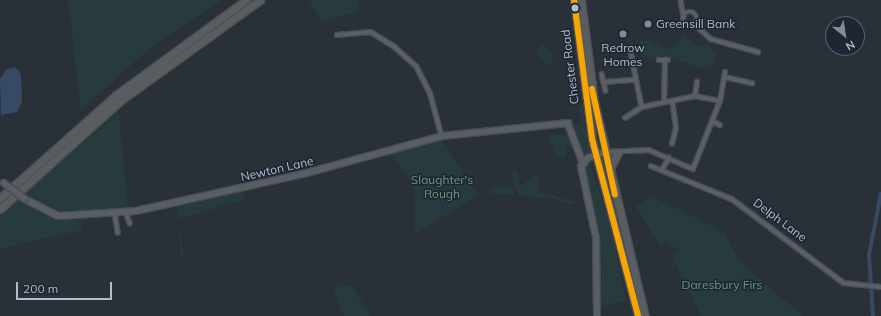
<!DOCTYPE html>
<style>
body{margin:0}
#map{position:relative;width:881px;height:316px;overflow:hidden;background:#2a3038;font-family:Mulish,sans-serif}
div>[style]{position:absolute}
.green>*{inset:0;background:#273a3e}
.water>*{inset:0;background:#384963}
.canal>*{height:3.5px;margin:-1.75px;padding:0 1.75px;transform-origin:1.75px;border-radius:1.75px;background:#384963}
.roads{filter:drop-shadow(1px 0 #484c53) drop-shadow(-1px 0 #484c53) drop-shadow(0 1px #484c53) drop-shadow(0 -1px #484c53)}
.street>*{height:3.5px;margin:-1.75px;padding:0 1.75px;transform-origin:1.75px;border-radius:1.75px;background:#5a5e66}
.street>.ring{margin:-1.75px;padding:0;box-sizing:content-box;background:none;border:3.5px solid #5a5e66;border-radius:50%}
.secondary>*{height:5.5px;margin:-2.75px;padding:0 2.75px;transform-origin:2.75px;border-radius:2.75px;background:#595d64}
.highway>*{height:7px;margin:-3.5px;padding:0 3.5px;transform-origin:3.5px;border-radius:3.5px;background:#5a5d60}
.bridges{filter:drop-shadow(1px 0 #484c53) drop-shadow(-1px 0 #484c53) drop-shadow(0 1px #484c53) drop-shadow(0 -1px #484c53)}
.secondary-bridge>*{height:5.5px;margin:-2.75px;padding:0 2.75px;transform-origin:2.75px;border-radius:2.75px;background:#595d64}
.bus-1>*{height:6px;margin:-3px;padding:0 3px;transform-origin:3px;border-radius:3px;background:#f7a600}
.dots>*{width:11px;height:11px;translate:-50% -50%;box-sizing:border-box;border:2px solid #1d2633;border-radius:50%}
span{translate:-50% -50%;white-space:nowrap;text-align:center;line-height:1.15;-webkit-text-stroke:3px #1d2633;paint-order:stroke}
.poi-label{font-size:12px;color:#b4bcc9}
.left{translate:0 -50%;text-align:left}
.street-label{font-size:12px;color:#b4bcc9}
.park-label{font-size:12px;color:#6b9a76}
.north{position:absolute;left:825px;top:16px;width:40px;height:40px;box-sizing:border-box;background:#1d2633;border:1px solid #59626f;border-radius:50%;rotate:150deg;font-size:11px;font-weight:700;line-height:16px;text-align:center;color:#b4bcc9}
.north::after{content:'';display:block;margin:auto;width:14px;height:18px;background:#848b96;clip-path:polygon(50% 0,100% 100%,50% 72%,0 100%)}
.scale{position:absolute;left:16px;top:282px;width:96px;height:18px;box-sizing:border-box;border:2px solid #b4bcc9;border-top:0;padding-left:5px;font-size:12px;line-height:14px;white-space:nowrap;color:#b4bcc9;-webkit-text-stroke:3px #1d2633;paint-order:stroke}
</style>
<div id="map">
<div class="green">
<div style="clip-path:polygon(68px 0,222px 0,149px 49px,81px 110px)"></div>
<div style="clip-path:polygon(309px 0,358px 0,359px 12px,321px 22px)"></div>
<div style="clip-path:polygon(683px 35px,697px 46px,707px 44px,711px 48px,716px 55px,713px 64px,701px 69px,664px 55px,652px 60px,638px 53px,640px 41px,649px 40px,670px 50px)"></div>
<div style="clip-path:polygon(543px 44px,554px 54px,550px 67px,536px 53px)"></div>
<div style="clip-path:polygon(578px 104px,582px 105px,589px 145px,590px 155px,585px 157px,573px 124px,581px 126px)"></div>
<div style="clip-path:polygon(119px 113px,128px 208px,54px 212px,23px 193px)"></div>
<div style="clip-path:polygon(569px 134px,572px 145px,566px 148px,566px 157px,557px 156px,548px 135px)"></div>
<div style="clip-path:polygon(440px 137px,478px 195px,415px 234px,415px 187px,390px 152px)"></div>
<div style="clip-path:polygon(589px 163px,609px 217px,626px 300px,601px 306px,602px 262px,595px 211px,584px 172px,584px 165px)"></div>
<div style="clip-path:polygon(512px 169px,518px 171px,521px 187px,534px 174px,539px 179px,538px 191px,575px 202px,571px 205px,556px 199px,519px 196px,511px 179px)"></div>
<div style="clip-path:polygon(500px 184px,513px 189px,514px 195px,491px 194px,494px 186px)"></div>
<div style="clip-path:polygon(243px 191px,245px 200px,178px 219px,184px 258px,181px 257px,177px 206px)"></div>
<div style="clip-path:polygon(650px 196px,723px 231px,737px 256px,753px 273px,803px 316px,701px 316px,672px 257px,679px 250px,665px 241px,661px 247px,636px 207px)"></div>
<div style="clip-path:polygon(18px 198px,45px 214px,81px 221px,82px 230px,0 249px,0 218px)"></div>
<div style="clip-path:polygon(338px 284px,353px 287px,370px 316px,344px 316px,335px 294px,334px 286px)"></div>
</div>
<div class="water">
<div style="clip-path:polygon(15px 67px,21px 74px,22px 101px,17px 112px,1px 115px,0 79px,7px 69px)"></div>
</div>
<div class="canal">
<div style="left:873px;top:316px;width:61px;rotate:-93.8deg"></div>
<div style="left:869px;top:255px;width:62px;rotate:-78.9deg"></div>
</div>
<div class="roads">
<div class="street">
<div style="left:681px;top:0;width:17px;rotate:80deg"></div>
<div class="ring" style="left:683px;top:12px;width:10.5px;height:10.5px"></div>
<div style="left:697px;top:20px;width:9px;rotate:72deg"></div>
<div style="left:700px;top:29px;width:15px;rotate:42deg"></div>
<div style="left:711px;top:39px;width:49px;rotate:15.5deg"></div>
<div style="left:337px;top:35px;width:34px;rotate:-5deg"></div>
<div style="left:371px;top:32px;width:28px;rotate:32deg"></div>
<div style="left:395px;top:47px;width:30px;rotate:42deg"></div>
<div style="left:417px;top:67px;width:28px;rotate:63deg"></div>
<div style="left:430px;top:92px;width:46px;rotate:74.7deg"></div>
<div style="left:631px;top:52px;width:56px;rotate:78.7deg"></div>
<div style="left:659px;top:60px;width:9px"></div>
<div style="left:602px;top:74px;width:17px;rotate:77deg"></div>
<div style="left:725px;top:77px;width:28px;rotate:13deg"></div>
<div style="left:604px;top:82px;width:31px;rotate:-4deg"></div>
<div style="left:695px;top:96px;width:14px;rotate:-82deg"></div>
<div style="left:664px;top:102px;width:42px;rotate:-88.6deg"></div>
<div style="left:625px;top:118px;width:20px;rotate:-33deg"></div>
<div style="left:642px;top:107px;width:54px;rotate:-11.7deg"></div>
<div style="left:695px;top:96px;width:25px;rotate:11deg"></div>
<div style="left:712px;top:121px;width:9px;rotate:27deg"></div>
<div style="left:672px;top:144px;width:16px;rotate:-76deg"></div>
<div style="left:676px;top:128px;width:27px;rotate:-98deg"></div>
<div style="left:606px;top:152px;width:43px;rotate:-2.7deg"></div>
<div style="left:649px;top:150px;width:48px;rotate:23.4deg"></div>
<div style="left:693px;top:169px;width:73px;rotate:-68.3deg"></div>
<div style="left:720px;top:101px;width:29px;rotate:-80deg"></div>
<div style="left:651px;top:166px;width:87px;rotate:22.2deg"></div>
<div style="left:732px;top:199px;width:140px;rotate:36.9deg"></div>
<div style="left:844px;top:283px;width:37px;rotate:6deg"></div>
<div style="left:662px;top:170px;width:14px;rotate:-60deg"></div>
<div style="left:126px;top:212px;width:12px;rotate:70deg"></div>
<div style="left:115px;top:213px;width:20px;rotate:81deg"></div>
</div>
<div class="secondary">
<div style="left:25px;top:199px;width:37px;rotate:27deg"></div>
<div style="left:58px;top:216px;width:78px;rotate:-3.7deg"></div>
<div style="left:136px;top:211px;width:171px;rotate:-12.5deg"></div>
<div style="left:303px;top:174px;width:144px;rotate:-15.3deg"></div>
<div style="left:442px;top:136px;width:127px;rotate:-5.9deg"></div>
<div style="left:568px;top:123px;width:42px;rotate:69deg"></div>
<div style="left:597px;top:316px;width:78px;rotate:-90.7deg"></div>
<div style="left:596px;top:238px;width:73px;rotate:-101.9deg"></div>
<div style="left:581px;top:167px;width:11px;rotate:-52deg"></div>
<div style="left:588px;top:158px;width:18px;rotate:-19deg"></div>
</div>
<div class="highway">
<div style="left:574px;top:0;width:140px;rotate:82.6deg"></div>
<div style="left:592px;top:139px;width:183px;rotate:75.4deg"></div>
<div style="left:581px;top:0;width:102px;rotate:82.7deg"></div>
<div style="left:594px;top:101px;width:221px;rotate:76.7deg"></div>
<div style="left:610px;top:168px;width:17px;rotate:-62deg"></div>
<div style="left:0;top:198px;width:155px;rotate:-41.6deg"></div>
<div style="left:116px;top:95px;width:161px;rotate:-36.2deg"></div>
<div style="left:0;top:209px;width:163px;rotate:-42deg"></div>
<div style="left:121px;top:100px;width:171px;rotate:-35.7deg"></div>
</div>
</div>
<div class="bridges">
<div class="secondary-bridge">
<div style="left:4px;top:183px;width:26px;rotate:37deg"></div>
</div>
</div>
<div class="bus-1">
<div style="left:574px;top:0;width:140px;rotate:82.6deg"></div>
<div style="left:592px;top:139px;width:183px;rotate:75.4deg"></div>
<div style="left:592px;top:89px;width:108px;rotate:77.8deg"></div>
</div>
<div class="dots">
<div style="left:575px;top:8px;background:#b4bcc9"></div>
<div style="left:648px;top:24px;background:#848b96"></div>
<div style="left:623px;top:34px;background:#848b96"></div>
</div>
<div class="poi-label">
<span class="left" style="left:656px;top:24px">Greensill Bank</span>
<span style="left:623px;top:55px">Redrow<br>Homes</span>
</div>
<div class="street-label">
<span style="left:570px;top:67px;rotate:-97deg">Chester Road</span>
<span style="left:277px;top:169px;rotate:-13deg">Newton Lane</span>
<span style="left:780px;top:220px;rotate:37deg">Delph Lane</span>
</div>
<div class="park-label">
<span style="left:442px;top:187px">Slaughter's<br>Rough</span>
<span style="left:722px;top:285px">Daresbury Firs</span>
</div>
<div class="north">N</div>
<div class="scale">200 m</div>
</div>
